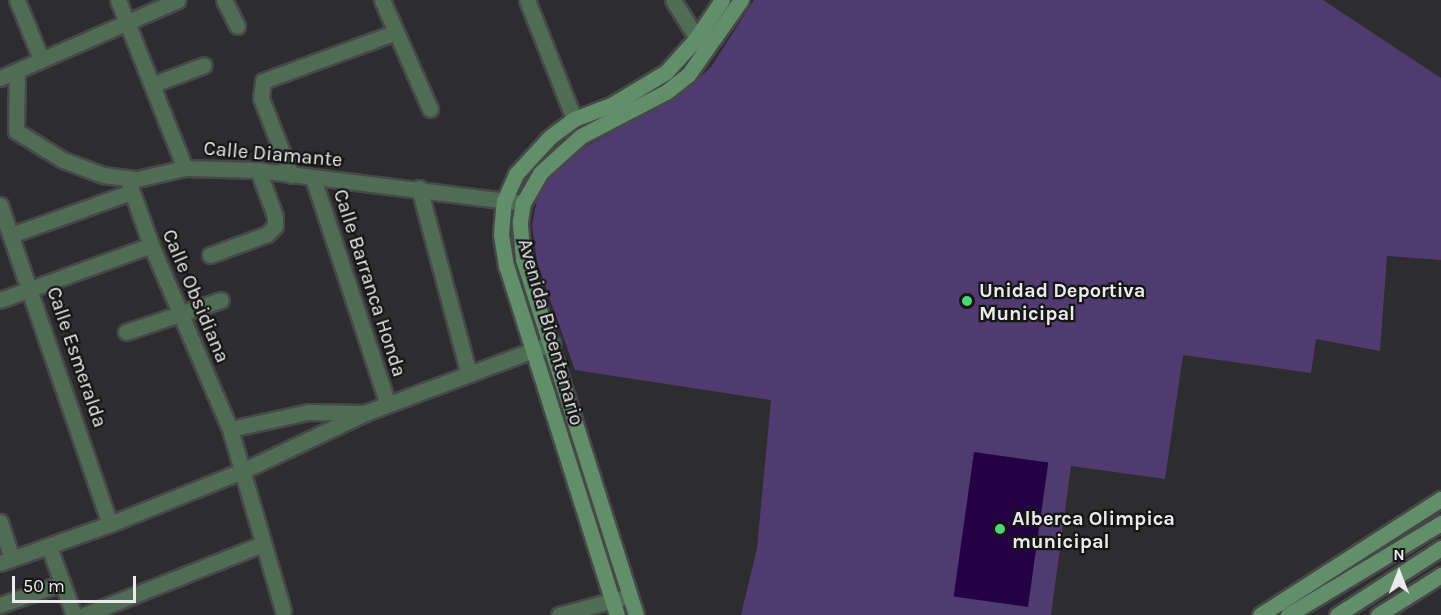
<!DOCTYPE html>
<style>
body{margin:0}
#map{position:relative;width:1441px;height:615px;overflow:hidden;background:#2d2c2f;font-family:Karla,sans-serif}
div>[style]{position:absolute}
.green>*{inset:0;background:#4f3b6f}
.water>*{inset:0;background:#230144;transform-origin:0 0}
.roads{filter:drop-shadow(2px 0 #484749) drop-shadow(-2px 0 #484749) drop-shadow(0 2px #484749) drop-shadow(0 -2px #484749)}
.minor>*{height:15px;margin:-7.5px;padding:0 7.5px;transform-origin:7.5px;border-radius:7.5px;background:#4f6c54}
.tertiary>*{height:15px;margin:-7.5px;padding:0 7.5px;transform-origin:7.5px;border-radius:7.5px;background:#4f6c54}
.secondary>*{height:15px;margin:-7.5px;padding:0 7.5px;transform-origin:7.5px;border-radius:7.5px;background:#608f69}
.dots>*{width:16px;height:16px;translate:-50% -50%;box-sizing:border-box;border:3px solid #151516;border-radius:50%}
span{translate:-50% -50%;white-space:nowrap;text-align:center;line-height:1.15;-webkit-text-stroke:4.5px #151516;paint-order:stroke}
.street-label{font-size:20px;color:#ebeaec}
.poi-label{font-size:20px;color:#ebeaec;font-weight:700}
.left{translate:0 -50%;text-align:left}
.north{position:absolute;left:1369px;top:543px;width:60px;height:60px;-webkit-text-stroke:4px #151516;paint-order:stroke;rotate:0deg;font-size:16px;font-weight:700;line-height:24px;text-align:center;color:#ebeaec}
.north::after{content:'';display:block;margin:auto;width:21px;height:27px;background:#ebeaec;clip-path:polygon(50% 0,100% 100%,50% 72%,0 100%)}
.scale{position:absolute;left:12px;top:576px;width:124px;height:27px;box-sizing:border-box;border:3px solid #ebeaec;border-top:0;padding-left:8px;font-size:18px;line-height:21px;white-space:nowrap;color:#ebeaec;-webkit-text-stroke:4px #151516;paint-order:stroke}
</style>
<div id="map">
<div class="green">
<div style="clip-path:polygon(754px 0,1323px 0,1441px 78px,1441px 260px,1387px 256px,1380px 351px,1316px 339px,1311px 373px,1183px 355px,1165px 479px,1071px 466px,1051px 615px,741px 615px,757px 548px,771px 400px,575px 370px,537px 262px,532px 225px,538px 194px,548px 176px,576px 152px,683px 93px,711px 67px)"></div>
</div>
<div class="water">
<div style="left:974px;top:452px;width:75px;height:146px;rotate:8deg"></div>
</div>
<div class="roads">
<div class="minor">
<div style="left:17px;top:0;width:64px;rotate:67.9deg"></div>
<div style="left:118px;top:0;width:181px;rotate:68.3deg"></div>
<div style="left:224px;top:0;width:29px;rotate:63deg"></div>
<div style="left:382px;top:0;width:119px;rotate:66.2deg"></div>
<div style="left:673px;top:0;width:57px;rotate:58deg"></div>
<div style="left:17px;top:72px;width:59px;rotate:91deg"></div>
<div style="left:16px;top:131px;width:55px;rotate:31.7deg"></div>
<div style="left:63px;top:160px;width:43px;rotate:20.6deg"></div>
<div style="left:103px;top:175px;width:34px;rotate:7deg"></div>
<div style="left:137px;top:179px;width:49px;rotate:-12.9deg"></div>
<div style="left:185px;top:168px;width:73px;rotate:1.6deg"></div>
<div style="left:258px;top:170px;width:267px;rotate:7.1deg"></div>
<div style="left:0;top:78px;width:194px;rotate:-23.7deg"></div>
<div style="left:154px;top:84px;width:53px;rotate:-20.8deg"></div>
<div style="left:291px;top:175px;width:83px;rotate:-111.3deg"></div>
<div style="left:261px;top:98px;width:17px;rotate:-83deg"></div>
<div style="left:263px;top:81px;width:142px;rotate:-20.2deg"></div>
<div style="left:127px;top:178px;width:71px;rotate:70.3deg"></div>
<div style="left:151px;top:245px;width:200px;rotate:66.8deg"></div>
<div style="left:230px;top:429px;width:189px;rotate:73.7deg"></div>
<div style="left:313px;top:178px;width:236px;rotate:71.7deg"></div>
<div style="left:419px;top:188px;width:189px;rotate:75deg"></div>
<div style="left:0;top:205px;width:337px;rotate:71deg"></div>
<div style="left:11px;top:235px;width:127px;rotate:-19.7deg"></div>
<div style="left:210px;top:255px;width:61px;rotate:-20.2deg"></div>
<div style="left:267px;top:234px;width:11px;rotate:-45deg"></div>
<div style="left:275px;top:226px;width:10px;rotate:-90deg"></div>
<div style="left:275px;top:216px;width:49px;rotate:-110.3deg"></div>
<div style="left:0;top:300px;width:161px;rotate:-20deg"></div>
<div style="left:126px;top:332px;width:100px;rotate:-18.6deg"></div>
<div style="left:230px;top:429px;width:80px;rotate:-12.3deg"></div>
<div style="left:308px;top:412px;width:57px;rotate:1deg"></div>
<div style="left:365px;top:413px;width:200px;rotate:-20.5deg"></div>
<div style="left:0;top:522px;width:38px;rotate:72deg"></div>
<div style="left:49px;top:547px;width:72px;rotate:69.8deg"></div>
<div style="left:0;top:563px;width:117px;rotate:-19.5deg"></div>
<div style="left:110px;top:524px;width:142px;rotate:-21.9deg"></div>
<div style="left:242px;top:471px;width:136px;rotate:-25.2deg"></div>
<div style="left:0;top:605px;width:66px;rotate:-19.5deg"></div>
<div style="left:84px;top:615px;width:192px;rotate:-21.7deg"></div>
<div style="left:559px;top:615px;width:73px;rotate:-15.2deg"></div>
</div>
<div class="tertiary">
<div style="left:527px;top:0;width:128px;rotate:68.4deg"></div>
</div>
<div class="secondary">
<div style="left:617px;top:615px;width:366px;rotate:-107.6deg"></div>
<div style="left:506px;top:266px;width:33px;rotate:-99deg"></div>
<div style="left:501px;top:233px;width:32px;rotate:-85deg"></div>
<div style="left:504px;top:201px;width:30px;rotate:-66deg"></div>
<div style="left:516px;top:174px;width:50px;rotate:-47.4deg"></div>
<div style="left:550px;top:137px;width:30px;rotate:-37deg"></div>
<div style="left:574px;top:119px;width:42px;rotate:-21deg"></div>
<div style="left:613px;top:104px;width:62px;rotate:-31.1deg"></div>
<div style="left:666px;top:72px;width:43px;rotate:-47.8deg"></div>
<div style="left:695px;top:40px;width:48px;rotate:-56deg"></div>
<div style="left:636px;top:615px;width:374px;rotate:-107.6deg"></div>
<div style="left:523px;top:259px;width:38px;rotate:-95deg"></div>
<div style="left:520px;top:221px;width:18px;rotate:-81deg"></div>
<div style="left:523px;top:203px;width:34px;rotate:-60deg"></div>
<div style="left:540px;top:173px;width:55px;rotate:-42.1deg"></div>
<div style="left:581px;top:136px;width:96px;rotate:-27.4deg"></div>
<div style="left:666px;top:92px;width:28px;rotate:-38deg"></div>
<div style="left:688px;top:75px;width:92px;rotate:-54.8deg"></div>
<div style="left:1260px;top:615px;width:215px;rotate:-32.7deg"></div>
<div style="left:1288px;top:615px;width:179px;rotate:-31deg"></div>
<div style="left:1337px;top:615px;width:124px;rotate:-32.8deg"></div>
<div style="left:1378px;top:615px;width:75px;rotate:-32.4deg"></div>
</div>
</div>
<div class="dots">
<div style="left:967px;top:301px;background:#4cd676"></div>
<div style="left:1000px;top:529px;background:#4cd676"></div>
</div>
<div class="street-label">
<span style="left:273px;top:154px;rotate:5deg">Calle Diamante</span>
<span style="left:370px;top:283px;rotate:72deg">Calle Barranca Honda</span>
<span style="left:196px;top:296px;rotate:67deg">Calle Obsidiana</span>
<span style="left:551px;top:332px;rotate:74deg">Avenida Bicentenario</span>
<span style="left:77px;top:357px;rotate:71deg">Calle Esmeralda</span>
</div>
<div class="poi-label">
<span class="left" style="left:979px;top:302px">Unidad Deportiva<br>Municipal</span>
<span class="left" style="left:1012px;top:530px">Alberca Olimpica<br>municipal</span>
</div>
<div class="north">N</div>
<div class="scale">50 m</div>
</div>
